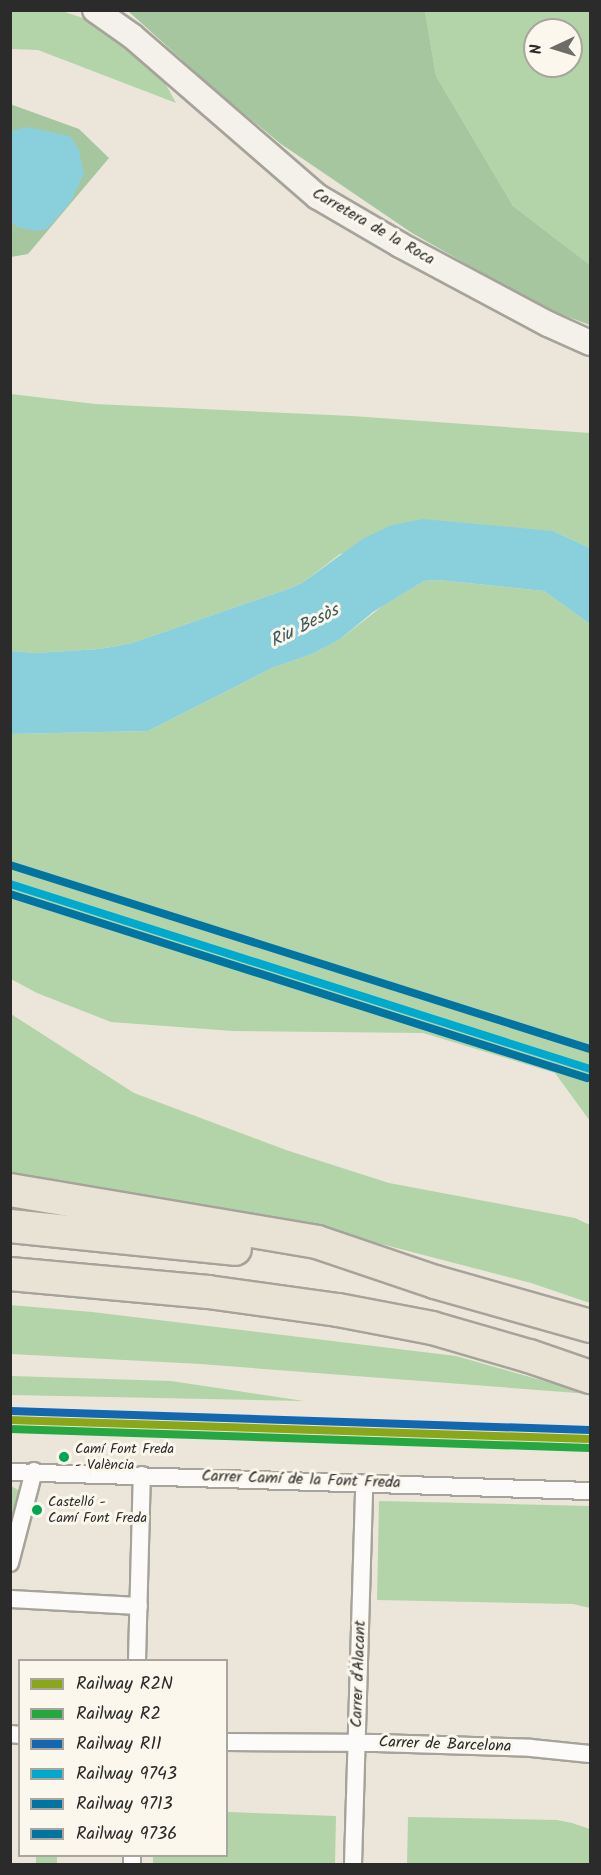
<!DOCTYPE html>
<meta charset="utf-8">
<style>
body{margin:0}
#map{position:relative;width:601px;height:1875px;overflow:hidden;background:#ebe6d9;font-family:Kalam,sans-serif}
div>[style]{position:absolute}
.green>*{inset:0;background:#b3d4a8;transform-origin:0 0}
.forest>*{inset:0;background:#a5c69e}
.water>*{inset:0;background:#8ad0dc}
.roads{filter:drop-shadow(2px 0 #a6a39b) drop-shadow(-2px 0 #a6a39b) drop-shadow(0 2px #a6a39b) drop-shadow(0 -2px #a6a39b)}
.street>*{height:16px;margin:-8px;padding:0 8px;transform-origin:8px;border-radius:8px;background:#fcfbf9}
.secondary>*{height:24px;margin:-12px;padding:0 12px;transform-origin:12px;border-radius:12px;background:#f4f1eb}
.highway>*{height:32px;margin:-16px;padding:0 16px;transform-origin:16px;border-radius:16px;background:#e9e3d6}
.rail-1>*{height:8px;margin:-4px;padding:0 4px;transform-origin:4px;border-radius:4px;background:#8aa71b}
.rail-2>*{height:8px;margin:-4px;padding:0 4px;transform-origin:4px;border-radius:4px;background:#26a741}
.rail-3>*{height:8px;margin:-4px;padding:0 4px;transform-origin:4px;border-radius:4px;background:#1267af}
.rail-4>*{height:8px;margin:-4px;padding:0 4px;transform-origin:4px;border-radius:4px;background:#00a9ce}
.rail-5>*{height:8px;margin:-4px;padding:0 4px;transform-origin:4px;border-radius:4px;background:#0075a1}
.rail-6>*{height:8px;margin:-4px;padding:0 4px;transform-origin:4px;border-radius:4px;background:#0075a1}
.dots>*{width:16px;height:16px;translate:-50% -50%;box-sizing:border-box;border:3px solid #fbf7ec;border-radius:50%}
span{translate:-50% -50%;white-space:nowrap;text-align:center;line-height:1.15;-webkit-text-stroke:6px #fbf7ec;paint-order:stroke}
.bus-label{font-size:14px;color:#2b2b2b}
.left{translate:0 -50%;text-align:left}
.street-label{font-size:16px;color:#2b2b2b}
.water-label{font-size:18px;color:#3b5a60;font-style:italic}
.frame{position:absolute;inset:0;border:12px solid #2b2b2b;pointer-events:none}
.legend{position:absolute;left:18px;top:1659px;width:210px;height:198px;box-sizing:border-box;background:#fbf7ec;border:2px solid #a8a59f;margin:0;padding:8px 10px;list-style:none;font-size:18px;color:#2b2b2b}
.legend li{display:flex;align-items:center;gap:12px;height:30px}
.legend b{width:30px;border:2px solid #a8a59f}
.north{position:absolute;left:523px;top:18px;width:60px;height:60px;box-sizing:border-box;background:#fbf7ec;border:2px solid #a8a59f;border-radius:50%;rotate:266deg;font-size:16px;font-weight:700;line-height:24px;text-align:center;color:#2b2b2b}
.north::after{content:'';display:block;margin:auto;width:21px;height:27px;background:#6e6c68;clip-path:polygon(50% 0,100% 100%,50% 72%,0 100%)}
</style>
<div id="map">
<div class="green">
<div style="clip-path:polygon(11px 11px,62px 11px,83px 18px,159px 72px,176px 103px,38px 50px,11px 49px)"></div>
<div style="clip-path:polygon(evenodd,425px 11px,590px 11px,590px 265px,513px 206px,436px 76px,425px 11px,535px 30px,571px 30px,571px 66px,535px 66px,535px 30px)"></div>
<div style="clip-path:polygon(11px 394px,95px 404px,352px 416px,590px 433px,590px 548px,553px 531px,340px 554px,302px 583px,288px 589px,132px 643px,100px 649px,35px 653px,11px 651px)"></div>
<div style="clip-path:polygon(439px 580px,544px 591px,590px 624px,590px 1121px,555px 1073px,423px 1033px,233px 1031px,111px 1022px,37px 993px,11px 979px,11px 734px,148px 731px,272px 668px,312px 654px,339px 640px,384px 605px,424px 581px)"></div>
<div style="clip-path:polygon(11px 1014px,134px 1093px,286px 1150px,389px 1183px,575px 1218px,590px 1225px,590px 1303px,531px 1283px,362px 1239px,11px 1173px)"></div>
<div style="clip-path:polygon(10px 1305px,92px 1312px,456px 1356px,590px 1394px,200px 1364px,11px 1354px)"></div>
<div style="clip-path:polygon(11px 1376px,171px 1381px,304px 1401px,11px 1395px)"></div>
<div style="clip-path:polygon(11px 1486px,20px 1491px,11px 1523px)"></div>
<div style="clip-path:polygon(379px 1501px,590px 1506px,590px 1608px,573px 1604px,377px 1600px)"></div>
<div style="clip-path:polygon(227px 1812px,336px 1816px,335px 1864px,153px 1864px,153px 1856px,226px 1856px)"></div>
<div style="clip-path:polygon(408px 1817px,557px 1820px,572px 1823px,590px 1829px,590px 1864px,407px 1864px)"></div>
<div style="left:36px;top:1856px;width:21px;height:8px"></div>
</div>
<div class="forest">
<div style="clip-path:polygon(128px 11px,425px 11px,436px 76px,513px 206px,590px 265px,590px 325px,544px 308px,412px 233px,281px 144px,220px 94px)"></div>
<div style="clip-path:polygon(10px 104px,79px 129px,109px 158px,28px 254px,11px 257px)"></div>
</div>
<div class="water">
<div style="clip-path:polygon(27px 127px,70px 136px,79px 150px,84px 174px,70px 203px,47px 229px,36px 231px,17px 227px,11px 222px,11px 131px)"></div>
<div style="clip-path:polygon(423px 519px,553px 531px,590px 548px,590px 624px,544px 591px,439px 580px,424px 581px,373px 612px,339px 640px,312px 654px,272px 668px,148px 731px,11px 734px,11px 651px,35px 653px,100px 649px,132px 643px,288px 589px,302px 583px,364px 538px,392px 525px)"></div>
</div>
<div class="roads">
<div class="street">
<div style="left:10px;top:1472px;width:580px;rotate:1.88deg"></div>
<div style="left:10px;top:1563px;width:95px;rotate:-75.4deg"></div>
<div style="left:10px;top:1599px;width:129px;rotate:3.1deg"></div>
<div style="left:137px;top:1660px;width:185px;rotate:-88.5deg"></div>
<div style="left:10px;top:1734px;width:10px;rotate:6deg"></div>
<div style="left:226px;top:1742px;width:150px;rotate:0.4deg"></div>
<div style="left:376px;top:1743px;width:155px;rotate:1.8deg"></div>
<div style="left:531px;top:1748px;width:59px;rotate:5.8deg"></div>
<div style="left:132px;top:1864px;width:8px;rotate:-90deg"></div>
<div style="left:353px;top:1864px;width:381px;rotate:-88.3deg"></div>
</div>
<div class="secondary">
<div style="left:95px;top:10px;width:45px;rotate:35.1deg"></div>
<div style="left:132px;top:36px;width:246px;rotate:40.9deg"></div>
<div style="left:318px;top:197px;width:95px;rotate:30.3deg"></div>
<div style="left:400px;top:245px;width:168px;rotate:28.1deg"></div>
<div style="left:548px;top:324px;width:46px;rotate:24.3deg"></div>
</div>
<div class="highway">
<div style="left:10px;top:1190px;width:311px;rotate:9.6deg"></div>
<div style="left:317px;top:1242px;width:125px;rotate:18.7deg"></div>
<div style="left:435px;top:1282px;width:161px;rotate:15.8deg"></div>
<div style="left:10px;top:1226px;width:226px;rotate:5.8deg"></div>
<div style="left:10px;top:1274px;width:199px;rotate:5.2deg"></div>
<div style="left:208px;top:1292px;width:131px;rotate:7.9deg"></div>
<div style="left:338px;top:1310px;width:96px;rotate:10.8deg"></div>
<div style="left:432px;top:1328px;width:101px;rotate:16.1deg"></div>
<div style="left:529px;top:1356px;width:65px;rotate:19deg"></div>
</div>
</div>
<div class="rail-1">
<div style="left:10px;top:1420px;width:580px;rotate:1.88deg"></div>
</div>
<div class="rail-2">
<div style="left:10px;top:1429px;width:580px;rotate:1.88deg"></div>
</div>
<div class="rail-3">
<div style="left:10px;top:1411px;width:580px;rotate:1.88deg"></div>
</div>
<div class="rail-4">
<div style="left:10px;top:884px;width:609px;rotate:17.69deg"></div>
</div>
<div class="rail-5">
<div style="left:10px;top:894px;width:606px;rotate:17.69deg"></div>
</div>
<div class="rail-6">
<div style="left:10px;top:865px;width:608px;rotate:17.6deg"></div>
</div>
<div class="dots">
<div style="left:64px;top:1457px;background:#00a651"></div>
<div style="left:37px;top:1510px;background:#00a651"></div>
</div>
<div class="bus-label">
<span class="left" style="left:75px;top:1457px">Camí Font Freda<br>- València</span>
<span class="left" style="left:48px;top:1510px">Castelló -<br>Camí Font Freda</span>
</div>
<div class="street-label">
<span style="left:373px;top:227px;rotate:30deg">Carretera de la Roca</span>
<span style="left:301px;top:1480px;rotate:2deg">Carrer Camí de la Font Freda</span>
<span style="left:359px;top:1674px;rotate:-88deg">Carrer d'Alacant</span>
<span style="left:445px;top:1745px;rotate:2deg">Carrer de Barcelona</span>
</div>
<div class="water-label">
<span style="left:305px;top:627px;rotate:-27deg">Riu Besòs</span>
</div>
<div class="frame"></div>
<ul class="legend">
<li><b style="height:8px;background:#8aa71b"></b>Railway R2N</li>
<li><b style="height:8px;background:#26a741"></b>Railway R2</li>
<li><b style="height:8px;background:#1267af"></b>Railway R11</li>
<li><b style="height:8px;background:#00a9ce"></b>Railway 9743</li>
<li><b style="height:8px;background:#0075a1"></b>Railway 9713</li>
<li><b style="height:8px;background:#0075a1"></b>Railway 9736</li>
</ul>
<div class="north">N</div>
</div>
